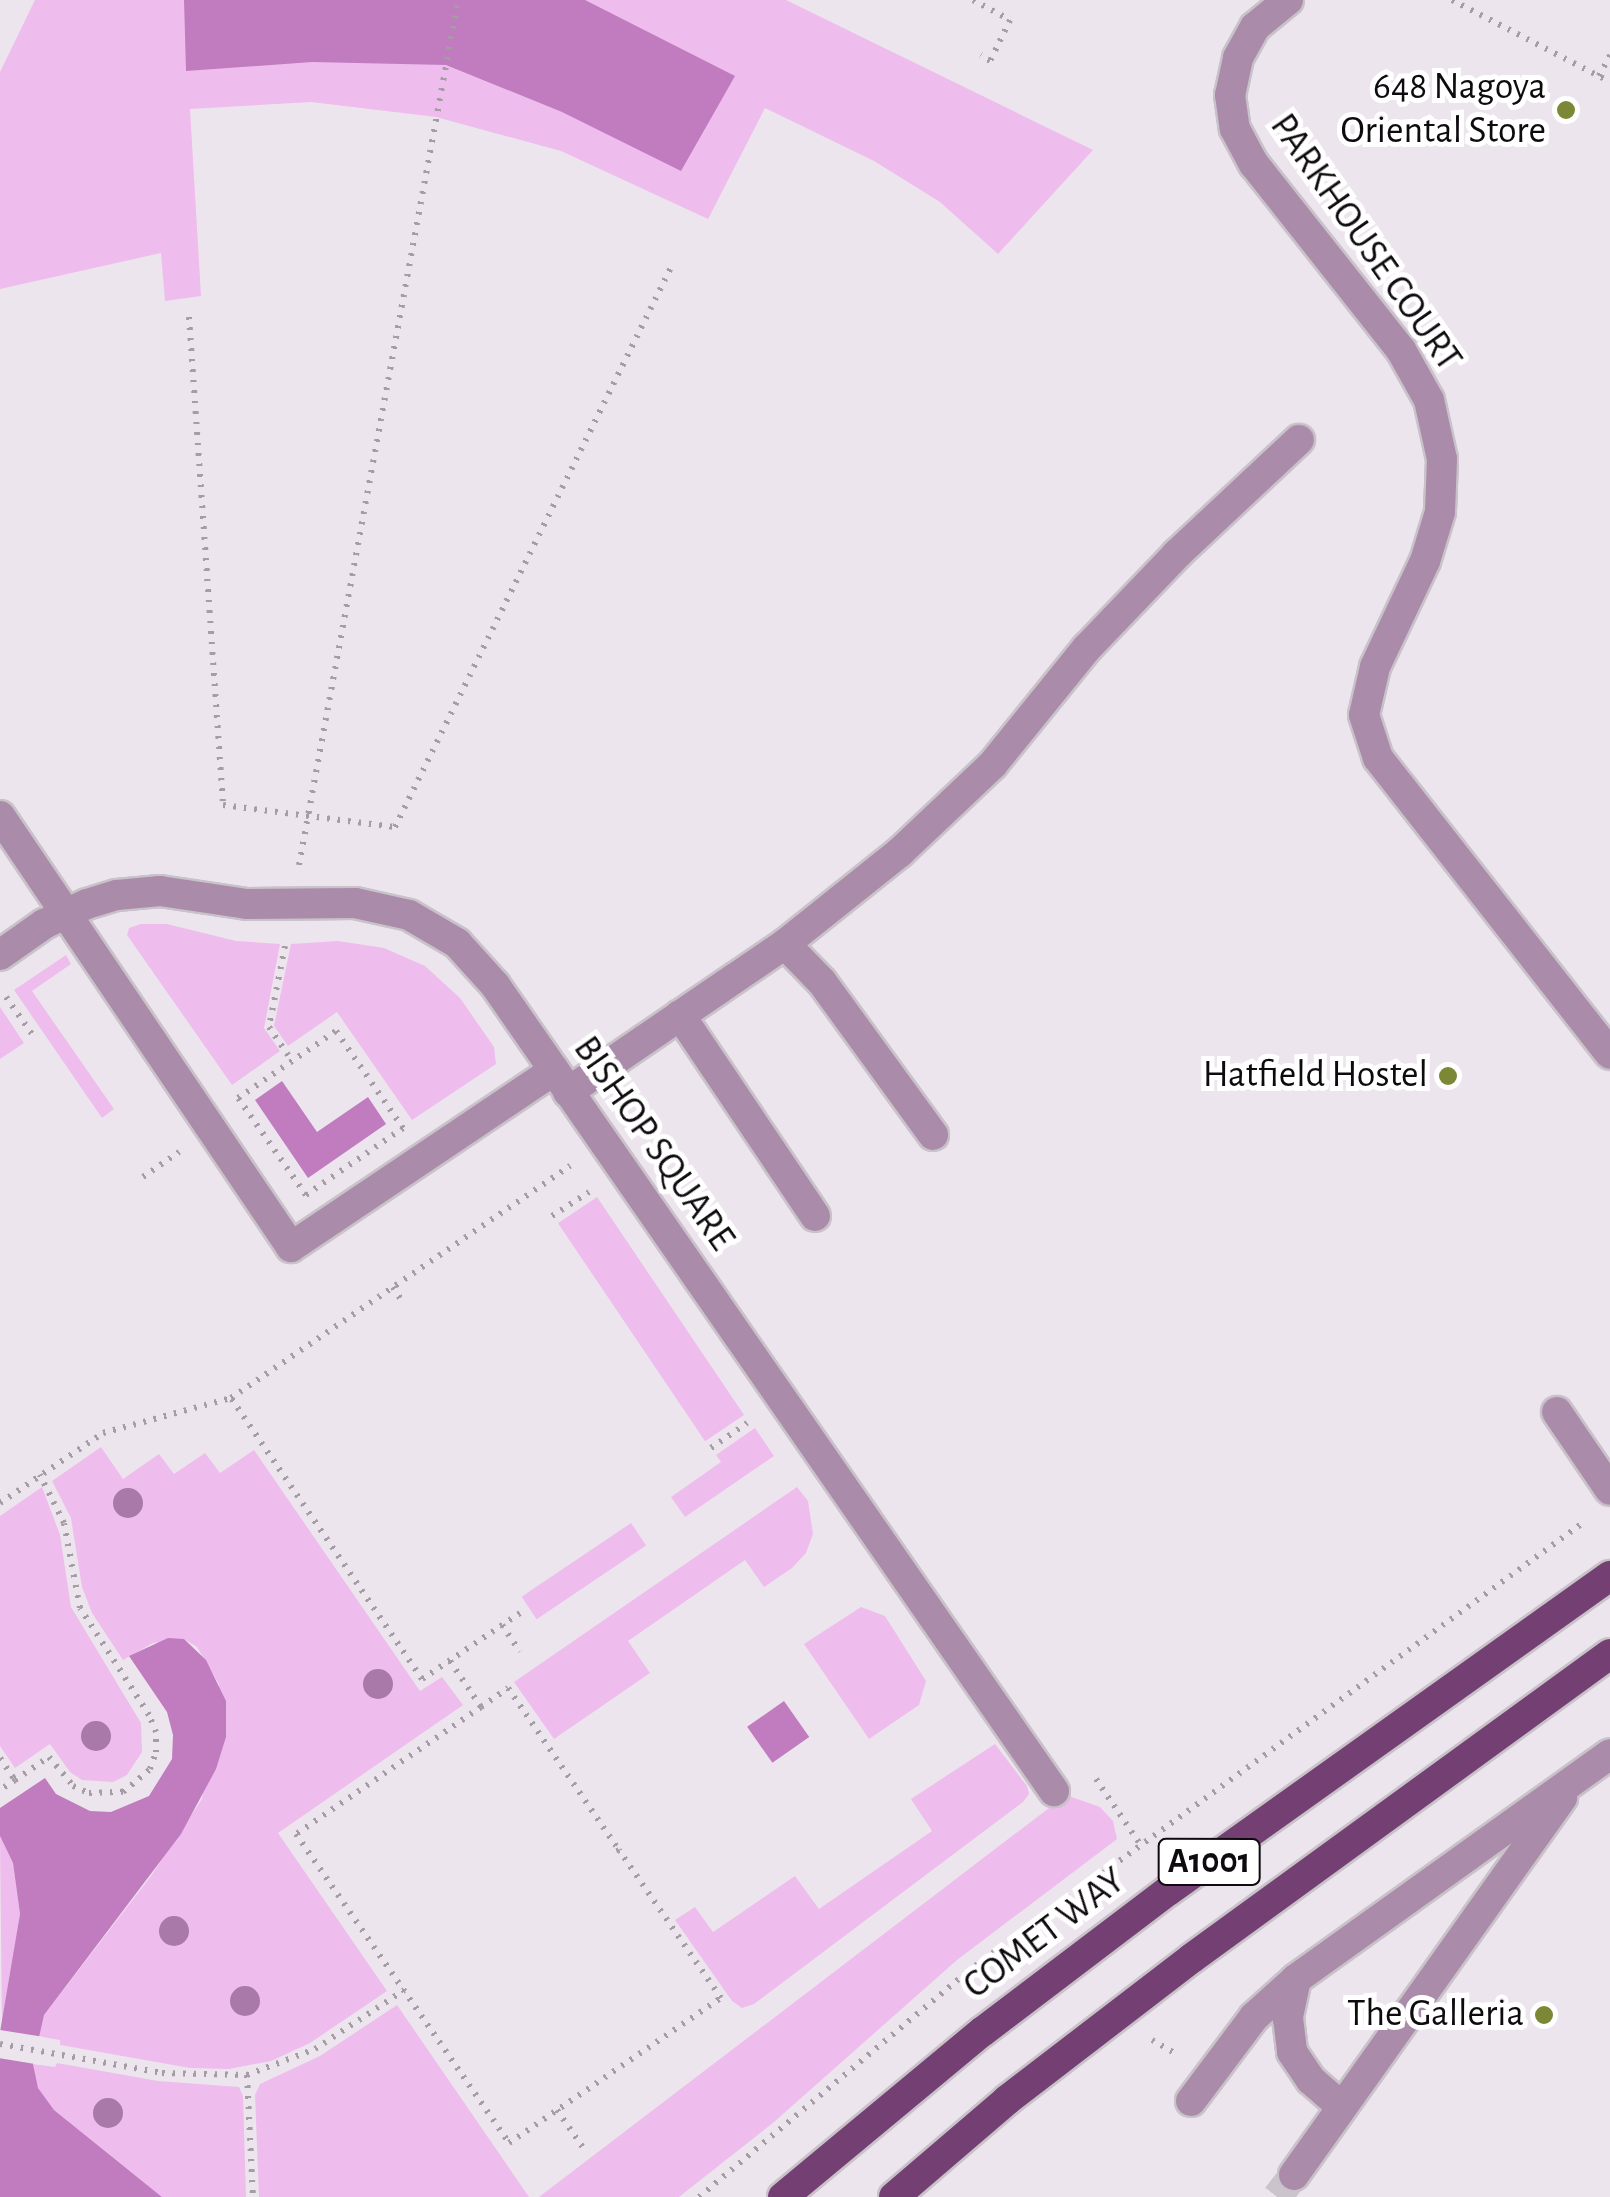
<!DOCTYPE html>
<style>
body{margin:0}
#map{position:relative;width:1610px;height:2197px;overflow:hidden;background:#ede5ed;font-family:"Alegreya Sans",sans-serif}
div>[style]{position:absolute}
.green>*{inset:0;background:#eebded;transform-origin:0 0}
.water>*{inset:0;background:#c07cbf;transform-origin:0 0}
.pier>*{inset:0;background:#ede5ed;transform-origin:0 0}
.minor-tunnel>*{height:30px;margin-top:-15px;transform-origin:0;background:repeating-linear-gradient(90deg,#ccc4cc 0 30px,transparent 0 45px)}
.path>*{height:6px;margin-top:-3px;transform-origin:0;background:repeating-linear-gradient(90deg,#a49da4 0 2.5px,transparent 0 10.5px)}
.roads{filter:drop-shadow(2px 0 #c9c2c9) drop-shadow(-2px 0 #c9c2c9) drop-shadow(0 2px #c9c2c9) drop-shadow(0 -2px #c9c2c9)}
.minor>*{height:30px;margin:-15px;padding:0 15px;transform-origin:15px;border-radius:15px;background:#aa8caa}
.major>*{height:30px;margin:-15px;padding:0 15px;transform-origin:15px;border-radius:15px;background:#744074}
.trees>*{width:30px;height:30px;margin:-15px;border-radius:50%;background:#a879a9}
.dots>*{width:28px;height:28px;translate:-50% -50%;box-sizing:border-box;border:5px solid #fff;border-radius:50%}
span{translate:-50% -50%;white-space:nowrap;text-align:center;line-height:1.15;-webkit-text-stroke:10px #fff;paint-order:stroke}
.shield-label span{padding:2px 8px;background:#fff;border:2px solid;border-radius:8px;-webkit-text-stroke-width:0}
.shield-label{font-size:35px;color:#0e0b0e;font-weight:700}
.poi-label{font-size:38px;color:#0e0b0e}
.right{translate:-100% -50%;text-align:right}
.street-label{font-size:38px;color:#0e0b0e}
</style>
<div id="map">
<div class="green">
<div style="clip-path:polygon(35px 0,786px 0,1093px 150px,998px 254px,940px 202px,874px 161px,765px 108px,708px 219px,561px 151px,436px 117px,311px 102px,190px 109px,201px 296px,165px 301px,161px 253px,0 289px,0 72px)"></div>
<div style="clip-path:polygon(141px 924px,167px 924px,236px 941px,280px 944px,264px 1028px,280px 1051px,232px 1085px,127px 935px,129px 928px)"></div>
<div style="clip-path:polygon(338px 941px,384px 948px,425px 966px,460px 998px,494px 1047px,496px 1064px,412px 1120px,337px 1012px,288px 1046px,274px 1026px,291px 944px)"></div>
<div style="clip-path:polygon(66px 955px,71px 964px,32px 991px,114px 1109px,102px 1118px,14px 990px)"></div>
<div style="clip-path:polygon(0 1007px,24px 1043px,0 1059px)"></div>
<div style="left:597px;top:1197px;width:263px;height:47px;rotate:56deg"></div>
<div style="clip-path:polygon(755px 1428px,774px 1456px,685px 1517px,671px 1497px,721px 1462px,716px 1455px)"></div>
<div style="clip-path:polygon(101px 1447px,123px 1479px,159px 1454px,174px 1474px,205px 1453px,220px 1473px,254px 1450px,420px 1691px,442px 1677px,463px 1705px,278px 1833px,387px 1991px,310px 2043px,271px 2061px,229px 2069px,190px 2068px,60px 2045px,60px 2040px,37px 2036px,44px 2015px,151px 1876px,202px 1799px,219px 1684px,197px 1647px,184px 1639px,153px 1643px,123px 1660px,92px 1613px,82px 1587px,71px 1518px,52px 1481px)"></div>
<div style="clip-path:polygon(42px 1487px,60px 1535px,71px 1607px,141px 1723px,142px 1752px,127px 1775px,113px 1782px,82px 1780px,70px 1772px,50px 1744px,15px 1768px,0 1746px,0 1516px)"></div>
<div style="clip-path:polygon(797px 1487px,808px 1501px,813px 1534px,806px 1553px,792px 1568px,764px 1587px,745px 1560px,628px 1641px,650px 1673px,554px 1739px,514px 1682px)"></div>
<div style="left:631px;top:1523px;width:27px;height:132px;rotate:56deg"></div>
<div style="clip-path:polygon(861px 1607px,885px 1616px,926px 1681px,919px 1705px,869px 1739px,804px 1644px)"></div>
<div style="clip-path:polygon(995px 1744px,1027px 1786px,1029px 1794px,1023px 1802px,754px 2004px,742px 2008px,732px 2001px,675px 1920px,695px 1907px,713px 1932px,795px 1876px,819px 1909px,932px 1831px,911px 1799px)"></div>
<div style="clip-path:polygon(1066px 1795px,1100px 1807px,1113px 1821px,1117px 1839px,957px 1960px,774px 2122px,679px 2197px,539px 2197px)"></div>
<div style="clip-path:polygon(0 1836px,13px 1863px,20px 1914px,2px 2030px)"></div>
<div style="clip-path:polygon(397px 2005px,529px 2197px,259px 2197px,255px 2095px,260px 2084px,320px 2056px)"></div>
<div style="clip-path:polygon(57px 2063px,158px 2081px,239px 2087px,243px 2096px,246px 2197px,162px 2197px,54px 2110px,37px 2088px,33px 2064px,55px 2067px)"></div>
</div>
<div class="water">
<div style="clip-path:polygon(184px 0,585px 0,735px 76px,681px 171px,562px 112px,446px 65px,312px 62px,186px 71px)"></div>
<div style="clip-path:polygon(282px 1081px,317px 1132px,368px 1097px,386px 1124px,308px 1178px,255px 1100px)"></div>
<div style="clip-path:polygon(168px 1638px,184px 1639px,206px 1660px,226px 1701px,226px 1737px,216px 1769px,181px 1834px,44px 2015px,33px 2064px,38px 2088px,54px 2110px,162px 2197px,0 2197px,0 2032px,20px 1914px,13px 1863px,0 1836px,0 1808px,45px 1778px,56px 1794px,90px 1811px,111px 1812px,149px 1796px,172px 1759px,173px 1735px,167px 1712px,129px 1656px)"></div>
<div style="left:784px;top:1701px;width:44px;height:45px;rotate:55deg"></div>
</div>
<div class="pier">
<div style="left:0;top:2030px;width:43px;height:28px;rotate:9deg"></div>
</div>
<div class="minor-tunnel">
<div style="left:1277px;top:2197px;width:28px;rotate:-52deg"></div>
</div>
<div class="path">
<div style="left:973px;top:0;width:42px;rotate:28.4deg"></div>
<div style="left:1010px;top:20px;width:46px;rotate:116deg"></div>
<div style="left:990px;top:61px;width:11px;rotate:-146deg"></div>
<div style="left:1452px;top:0;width:178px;rotate:27.4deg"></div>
<div style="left:1599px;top:76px;width:24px;rotate:-62deg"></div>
<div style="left:189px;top:317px;width:489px;rotate:86deg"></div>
<div style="left:223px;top:805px;width:173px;rotate:7.3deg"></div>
<div style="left:395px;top:827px;width:624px;rotate:-63.76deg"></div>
<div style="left:299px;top:865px;width:879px;rotate:-79.58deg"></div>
<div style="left:285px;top:946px;width:83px;rotate:101.2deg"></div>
<div style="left:269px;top:1027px;width:41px;rotate:55.9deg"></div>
<div style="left:6px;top:997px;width:49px;rotate:55deg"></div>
<div style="left:336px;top:1031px;width:118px;rotate:55.4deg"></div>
<div style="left:403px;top:1128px;width:118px;rotate:145.4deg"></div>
<div style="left:306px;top:1195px;width:118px;rotate:-125deg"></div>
<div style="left:238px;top:1098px;width:119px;rotate:-34.4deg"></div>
<div style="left:143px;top:1177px;width:44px;rotate:-34.8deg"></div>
<div style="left:552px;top:1216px;width:44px;rotate:-33deg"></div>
<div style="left:393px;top:1287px;width:20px;rotate:57deg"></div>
<div style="left:711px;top:1448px;width:44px;rotate:-34.8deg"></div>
<div style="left:0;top:1503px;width:125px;rotate:-34.2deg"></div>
<div style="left:103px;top:1433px;width:133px;rotate:-15.3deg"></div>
<div style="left:520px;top:1613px;width:118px;rotate:146deg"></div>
<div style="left:422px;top:1679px;width:340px;rotate:-124.2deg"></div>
<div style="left:231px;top:1398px;width:411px;rotate:-34.4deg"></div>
<div style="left:502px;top:1625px;width:32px;rotate:56deg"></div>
<div style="left:450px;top:1661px;width:55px;rotate:56deg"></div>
<div style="left:481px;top:1707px;width:224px;rotate:145.5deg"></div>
<div style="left:296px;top:1834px;width:375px;rotate:55.4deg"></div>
<div style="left:509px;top:2143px;width:257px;rotate:-34.4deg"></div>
<div style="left:721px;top:1998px;width:180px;rotate:-124.6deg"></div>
<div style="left:481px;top:1707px;width:33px;rotate:-35deg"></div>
<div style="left:508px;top:1688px;width:196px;rotate:55.6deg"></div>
<div style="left:619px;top:1850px;width:8px;rotate:150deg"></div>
<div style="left:0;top:1758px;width:27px;rotate:56deg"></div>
<div style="left:15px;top:1780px;width:18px;rotate:146deg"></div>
<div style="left:1096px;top:1779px;width:78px;rotate:55.9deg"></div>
<div style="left:15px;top:1780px;width:41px;rotate:-34.1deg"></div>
<div style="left:49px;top:1757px;width:38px;rotate:50deg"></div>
<div style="left:73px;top:1786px;width:17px;rotate:24deg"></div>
<div style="left:89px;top:1793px;width:34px;rotate:-2deg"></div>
<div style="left:123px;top:1792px;width:35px;rotate:-40deg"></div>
<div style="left:150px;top:1769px;width:18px;rotate:-71deg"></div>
<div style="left:156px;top:1752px;width:20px;rotate:-90deg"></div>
<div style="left:156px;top:1732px;width:18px;rotate:-112deg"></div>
<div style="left:149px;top:1715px;width:127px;rotate:-122.8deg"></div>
<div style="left:80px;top:1608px;width:86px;rotate:-100.7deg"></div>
<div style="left:64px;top:1523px;width:54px;rotate:-116.6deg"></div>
<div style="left:1152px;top:2040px;width:28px;rotate:30deg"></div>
<div style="left:0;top:2044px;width:165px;rotate:10.1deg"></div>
<div style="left:162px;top:2073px;width:85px;rotate:1.3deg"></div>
<div style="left:247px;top:2075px;width:122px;rotate:87.2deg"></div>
<div style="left:247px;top:2075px;width:73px;rotate:-20.9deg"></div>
<div style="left:315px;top:2049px;width:107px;rotate:-33.5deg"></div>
<div style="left:557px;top:2110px;width:47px;rotate:55.3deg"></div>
<div style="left:699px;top:2197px;width:350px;rotate:-40deg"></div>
<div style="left:967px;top:1972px;width:764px;rotate:-36.1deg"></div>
</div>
<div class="roads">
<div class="minor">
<div style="left:1288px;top:0;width:43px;rotate:140.7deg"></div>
<div style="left:1255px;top:27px;width:35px;rotate:119deg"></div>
<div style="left:1238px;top:58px;width:38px;rotate:102deg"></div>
<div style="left:1230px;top:95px;width:34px;rotate:82deg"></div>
<div style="left:1235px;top:129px;width:40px;rotate:62deg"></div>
<div style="left:1254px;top:164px;width:237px;rotate:51.7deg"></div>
<div style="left:1401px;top:350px;width:57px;rotate:60.8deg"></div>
<div style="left:1429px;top:400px;width:60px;rotate:77.6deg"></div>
<div style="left:1442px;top:459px;width:53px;rotate:92.2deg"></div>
<div style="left:1440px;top:512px;width:51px;rotate:107deg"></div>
<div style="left:1425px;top:561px;width:117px;rotate:115.3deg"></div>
<div style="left:1375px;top:667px;width:49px;rotate:102.9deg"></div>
<div style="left:1364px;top:715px;width:45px;rotate:72deg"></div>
<div style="left:1378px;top:758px;width:376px;rotate:51.9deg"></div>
<div style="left:0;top:816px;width:520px;rotate:55.97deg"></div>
<div style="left:291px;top:1247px;width:317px;rotate:-33.9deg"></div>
<div style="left:785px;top:944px;width:53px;rotate:45.8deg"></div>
<div style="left:822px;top:982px;width:189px;rotate:54deg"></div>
<div style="left:0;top:955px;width:54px;rotate:-35.2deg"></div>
<div style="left:44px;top:924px;width:47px;rotate:-24.9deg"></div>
<div style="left:87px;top:904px;width:31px;rotate:-17deg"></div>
<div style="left:117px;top:895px;width:43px;rotate:-5.3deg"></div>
<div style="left:160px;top:891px;width:88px;rotate:8.5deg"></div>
<div style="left:247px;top:904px;width:108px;rotate:-0.5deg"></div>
<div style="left:355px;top:903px;width:55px;rotate:12.5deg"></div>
<div style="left:409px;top:915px;width:56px;rotate:30.3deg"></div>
<div style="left:457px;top:943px;width:57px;rotate:47.9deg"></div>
<div style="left:495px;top:985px;width:981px;rotate:55.26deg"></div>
<div style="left:680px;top:1015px;width:242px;rotate:56.1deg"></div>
<div style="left:568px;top:1092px;width:263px;rotate:-34.3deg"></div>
<div style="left:785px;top:944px;width:146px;rotate:-38.6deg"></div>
<div style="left:899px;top:853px;width:129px;rotate:-43.4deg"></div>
<div style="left:993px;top:764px;width:149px;rotate:-51deg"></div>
<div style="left:1087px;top:648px;width:130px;rotate:-46.2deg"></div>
<div style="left:1177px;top:554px;width:167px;rotate:-43.1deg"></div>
<div style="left:1557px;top:1412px;width:94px;rotate:55.8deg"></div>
<div style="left:1296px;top:1979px;width:40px;rotate:102deg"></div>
<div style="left:1288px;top:2018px;width:34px;rotate:83deg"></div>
<div style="left:1292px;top:2052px;width:34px;rotate:56deg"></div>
<div style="left:1311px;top:2080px;width:41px;rotate:41.1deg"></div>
<div style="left:1191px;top:2101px;width:105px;rotate:-53.1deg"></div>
<div style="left:1254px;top:2017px;width:57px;rotate:-42.1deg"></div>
<div style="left:1296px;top:1979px;width:386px;rotate:-35.6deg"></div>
<div style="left:1294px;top:2175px;width:463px;rotate:-54.6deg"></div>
</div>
<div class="major">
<div style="left:783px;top:2197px;width:259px;rotate:-39.7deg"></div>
<div style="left:982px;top:2032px;width:233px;rotate:-37.2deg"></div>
<div style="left:1168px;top:1891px;width:543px;rotate:-35.48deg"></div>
<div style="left:894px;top:2197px;width:149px;rotate:-40.6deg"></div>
<div style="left:1007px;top:2100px;width:233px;rotate:-37.5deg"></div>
<div style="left:1192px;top:1958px;width:517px;rotate:-36.03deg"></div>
</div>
</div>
<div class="trees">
<div style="left:128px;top:1503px"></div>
<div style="left:378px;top:1684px"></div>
<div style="left:96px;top:1736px"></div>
<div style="left:174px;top:1931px"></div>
<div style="left:245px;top:2001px"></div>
<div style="left:108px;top:2113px"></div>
</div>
<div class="dots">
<div style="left:1566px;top:110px;background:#7c8836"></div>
<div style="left:1448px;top:1076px;background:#7c8836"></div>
<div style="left:1544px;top:2015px;background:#7c8836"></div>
</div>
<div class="shield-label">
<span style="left:1209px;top:1862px">A1001</span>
</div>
<div class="poi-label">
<span class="right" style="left:1546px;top:110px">648 Nagoya<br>Oriental Store</span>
<span class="right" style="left:1428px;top:1076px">Hatfield Hostel</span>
<span class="right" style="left:1524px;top:2015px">The Galleria</span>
</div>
<div class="street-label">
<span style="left:1365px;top:243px;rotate:55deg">PARKHOUSE COURT</span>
<span style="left:653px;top:1144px;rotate:55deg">BISHOP SQUARE</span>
<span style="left:1045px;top:1934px;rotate:-37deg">COMET WAY</span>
</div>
</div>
